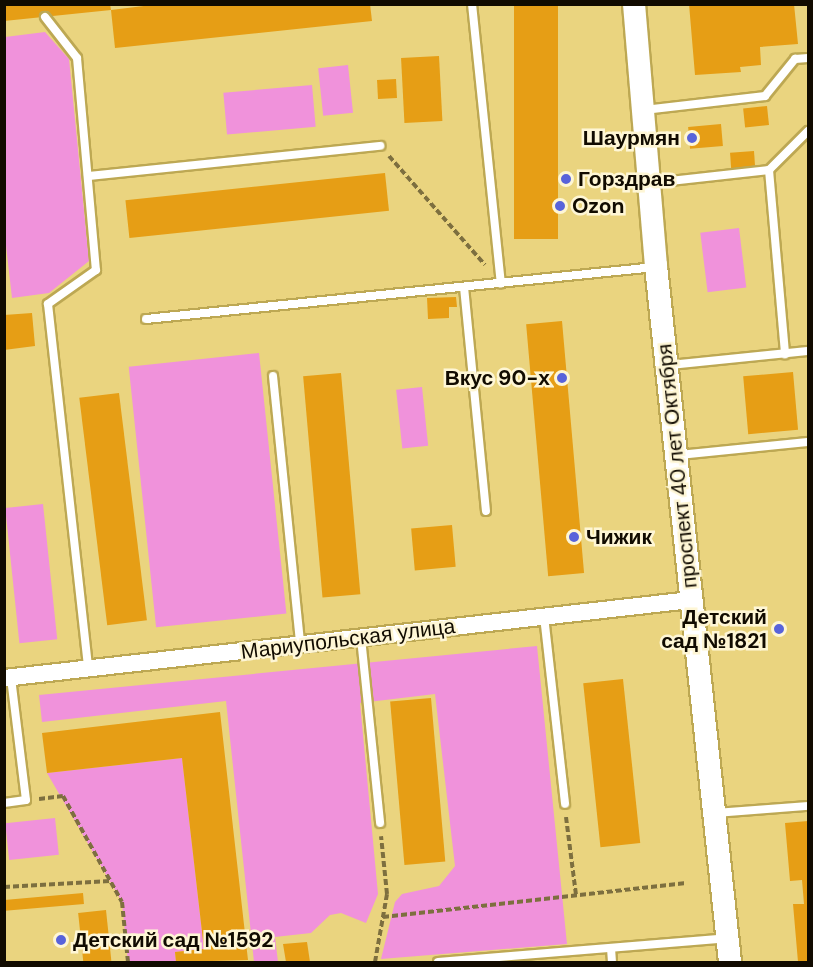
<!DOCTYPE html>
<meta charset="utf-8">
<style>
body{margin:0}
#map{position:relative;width:813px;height:967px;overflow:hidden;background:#ead47f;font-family:"DM Sans",sans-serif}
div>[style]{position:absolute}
.green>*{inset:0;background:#f092db;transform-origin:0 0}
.building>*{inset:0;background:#e69e15;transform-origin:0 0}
.path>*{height:4px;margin-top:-2px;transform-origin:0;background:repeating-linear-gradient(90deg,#7d6f3f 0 6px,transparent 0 9px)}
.roads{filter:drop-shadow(2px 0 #bda853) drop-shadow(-2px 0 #bda853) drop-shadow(0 2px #bda853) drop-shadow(0 -2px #bda853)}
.lane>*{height:8px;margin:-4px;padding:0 4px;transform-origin:4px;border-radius:4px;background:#fff}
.street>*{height:16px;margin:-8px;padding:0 8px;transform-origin:8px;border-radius:8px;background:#fff}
.secondary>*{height:22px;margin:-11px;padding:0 11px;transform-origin:11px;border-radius:11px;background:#fff}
.dots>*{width:16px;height:16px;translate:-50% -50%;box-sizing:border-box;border:3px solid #fef6d5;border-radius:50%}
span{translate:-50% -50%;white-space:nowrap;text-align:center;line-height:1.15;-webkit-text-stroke:5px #fef6d5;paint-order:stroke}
.poi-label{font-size:21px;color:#110b00;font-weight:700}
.right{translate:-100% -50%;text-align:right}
.left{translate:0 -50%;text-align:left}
.street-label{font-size:21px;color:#110b00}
.frame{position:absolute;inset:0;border:6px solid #110b00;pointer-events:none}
</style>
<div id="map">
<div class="green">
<div style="clip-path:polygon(45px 32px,69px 59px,89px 261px,49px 293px,12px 298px,4px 228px,5px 37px)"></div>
<div style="left:348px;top:65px;width:48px;height:30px;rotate:84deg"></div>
<div style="left:312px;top:85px;width:42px;height:89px;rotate:85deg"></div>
<div style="left:739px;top:228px;width:60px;height:39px;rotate:83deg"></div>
<div style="left:259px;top:353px;width:262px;height:131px;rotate:84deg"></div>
<div style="left:422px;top:387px;width:59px;height:26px;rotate:84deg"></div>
<div style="left:43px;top:504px;width:136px;height:38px;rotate:84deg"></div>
<div style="clip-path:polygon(537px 646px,567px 944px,381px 959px,395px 902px,402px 894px,439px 886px,455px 866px,435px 694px,360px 703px,378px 894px,366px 923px,341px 913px,330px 915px,311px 933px,275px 937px,278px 962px,254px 962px,226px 701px,42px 722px,39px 695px)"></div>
<div style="clip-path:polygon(182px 758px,204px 949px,175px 952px,176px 962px,128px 962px,122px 902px,47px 773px)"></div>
<div style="left:55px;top:818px;width:37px;height:50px;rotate:84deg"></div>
</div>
<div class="building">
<div style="clip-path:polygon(4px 4px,110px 4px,111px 10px,4px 21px)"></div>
<div style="clip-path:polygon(160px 4px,370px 4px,372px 21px,115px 48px,111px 10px)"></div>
<div style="left:514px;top:4px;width:44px;height:235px"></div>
<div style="clip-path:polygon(689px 4px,794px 4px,798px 44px,760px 47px,761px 65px,740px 67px,741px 72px,695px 75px)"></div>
<div style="left:439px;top:56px;width:65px;height:38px;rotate:87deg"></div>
<div style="left:396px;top:79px;width:19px;height:19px;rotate:87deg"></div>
<div style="left:767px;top:106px;width:19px;height:24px;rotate:84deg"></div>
<div style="left:721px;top:124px;width:22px;height:33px;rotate:85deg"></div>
<div style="left:754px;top:151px;width:16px;height:24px;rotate:86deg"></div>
<div style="left:385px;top:173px;width:38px;height:261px;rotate:84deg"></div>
<div style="clip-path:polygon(456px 297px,457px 307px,449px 307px,449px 318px,428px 319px,427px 298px)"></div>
<div style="clip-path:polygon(32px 313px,35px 346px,4px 350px,4px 315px)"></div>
<div style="left:562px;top:321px;width:253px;height:36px;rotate:85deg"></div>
<div style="left:793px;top:372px;width:58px;height:50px;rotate:85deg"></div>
<div style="left:341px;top:373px;width:222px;height:38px;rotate:85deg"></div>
<div style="left:119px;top:393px;width:229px;height:40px;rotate:83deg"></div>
<div style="left:452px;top:525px;width:42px;height:41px;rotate:85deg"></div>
<div style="left:623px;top:679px;width:165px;height:40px;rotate:84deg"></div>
<div style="left:431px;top:698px;width:164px;height:41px;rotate:85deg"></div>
<div style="clip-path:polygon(220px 712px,248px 960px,176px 962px,175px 952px,204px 949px,182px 758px,47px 773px,42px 733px)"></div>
<div style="clip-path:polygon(808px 821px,808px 962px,798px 962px,793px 904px,804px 904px,802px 880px,790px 881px,785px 823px)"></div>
<div style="left:83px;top:893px;width:11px;height:79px;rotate:85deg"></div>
<div style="left:106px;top:910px;width:51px;height:28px;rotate:84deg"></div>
<div style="clip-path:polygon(307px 942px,310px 962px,286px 962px,283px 944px)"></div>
</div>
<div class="path">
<div style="left:389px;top:156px;width:145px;rotate:48.6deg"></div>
<div style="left:39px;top:799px;width:24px;rotate:-7deg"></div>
<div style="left:63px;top:796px;width:121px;rotate:60.9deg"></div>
<div style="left:122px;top:902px;width:60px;rotate:84.3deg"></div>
<div style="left:566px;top:817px;width:79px;rotate:82.7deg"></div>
<div style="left:4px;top:887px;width:106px;rotate:-3.2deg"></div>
<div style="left:383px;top:917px;width:305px;rotate:-6.4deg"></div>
<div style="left:375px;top:962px;width:69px;rotate:-80deg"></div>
<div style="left:387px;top:894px;width:58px;rotate:-95.9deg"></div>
</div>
<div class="roads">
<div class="lane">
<div style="left:472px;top:4px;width:281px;rotate:84.1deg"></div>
<div style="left:45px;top:17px;width:52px;rotate:52deg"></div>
<div style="left:77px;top:58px;width:213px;rotate:84.9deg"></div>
<div style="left:96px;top:270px;width:59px;rotate:144.7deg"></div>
<div style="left:48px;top:304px;width:366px;rotate:83.7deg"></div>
<div style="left:644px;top:110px;width:122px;rotate:-6.6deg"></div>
<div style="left:765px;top:96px;width:48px;rotate:-51deg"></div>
<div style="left:795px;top:59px;width:13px;rotate:-4deg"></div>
<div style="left:769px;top:170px;width:185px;rotate:85deg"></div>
<div style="left:88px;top:176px;width:294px;rotate:-5.9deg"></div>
<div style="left:652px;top:183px;width:118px;rotate:-6.3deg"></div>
<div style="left:769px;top:170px;width:55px;rotate:-45deg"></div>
<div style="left:464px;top:287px;width:225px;rotate:84.4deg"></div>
<div style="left:146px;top:319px;width:512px;rotate:-5.83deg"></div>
<div style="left:669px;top:365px;width:140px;rotate:-5.8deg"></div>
<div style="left:273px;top:376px;width:269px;rotate:84.2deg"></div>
<div style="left:678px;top:455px;width:131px;rotate:-5.7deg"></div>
<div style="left:544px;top:616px;width:189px;rotate:83.6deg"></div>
<div style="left:361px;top:638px;width:186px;rotate:84.1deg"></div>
<div style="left:4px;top:803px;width:22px;rotate:-8deg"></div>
<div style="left:26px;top:800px;width:124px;rotate:-97deg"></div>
<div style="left:716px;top:813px;width:92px;rotate:-4.4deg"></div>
<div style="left:611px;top:948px;width:14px;rotate:86deg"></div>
<div style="left:438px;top:962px;width:290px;rotate:-4.7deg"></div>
</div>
<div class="street">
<div style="left:4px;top:678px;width:691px;rotate:-6.48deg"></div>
</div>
<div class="secondary">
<div style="left:634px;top:4px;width:263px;rotate:85.2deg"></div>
<div style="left:656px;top:266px;width:700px;rotate:83.93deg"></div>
</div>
</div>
<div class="dots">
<div style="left:692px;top:138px;background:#5963da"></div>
<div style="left:566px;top:179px;background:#5963da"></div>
<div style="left:560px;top:206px;background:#5963da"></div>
<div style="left:562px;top:378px;background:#5963da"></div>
<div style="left:574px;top:537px;background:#5963da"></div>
<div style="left:779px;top:629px;background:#5963da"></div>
<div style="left:61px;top:940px;background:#5963da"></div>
</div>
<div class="poi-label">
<span class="right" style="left:680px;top:138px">Шаурмян</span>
<span class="left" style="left:578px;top:179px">Горздрав</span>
<span class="left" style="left:572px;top:206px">Ozon</span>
<span class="right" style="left:550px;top:378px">Вкус 90-х</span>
<span class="left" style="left:586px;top:537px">Чижик</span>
<span class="right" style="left:767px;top:629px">Детский<br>сад №1821</span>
<span class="left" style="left:73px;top:940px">Детский сад №1592</span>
</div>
<div class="street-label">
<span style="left:677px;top:466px;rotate:-96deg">проспект 40 лет Октября</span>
<span style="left:348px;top:639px;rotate:-7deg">Мариупольская улица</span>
</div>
<div class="frame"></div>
</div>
